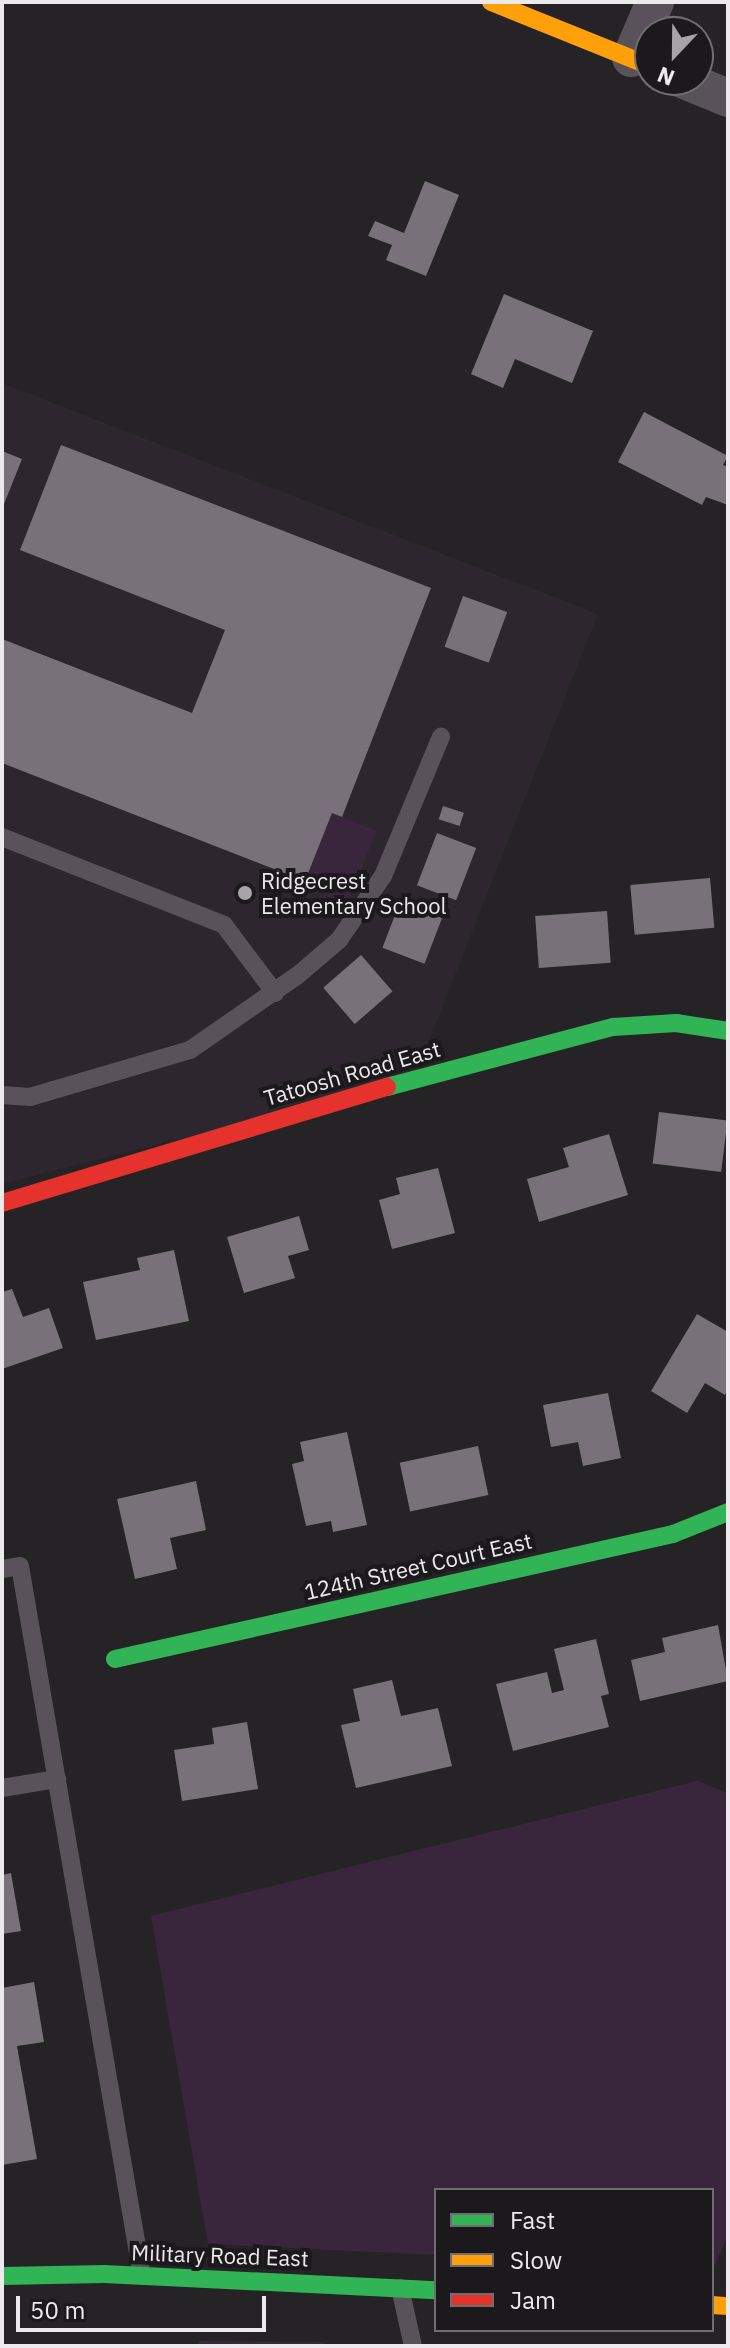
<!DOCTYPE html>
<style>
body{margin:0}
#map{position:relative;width:730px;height:2348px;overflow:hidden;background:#252325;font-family:"IBM Plex Sans",sans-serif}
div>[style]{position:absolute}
.built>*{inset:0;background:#2d262e}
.green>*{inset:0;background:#3a263c;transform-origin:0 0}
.building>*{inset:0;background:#79717a;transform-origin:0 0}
.lane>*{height:18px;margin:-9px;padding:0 9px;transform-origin:9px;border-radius:9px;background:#5a525b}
.street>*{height:38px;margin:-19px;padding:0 19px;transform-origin:19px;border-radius:19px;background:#5a525b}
.fast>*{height:18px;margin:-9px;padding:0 9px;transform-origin:9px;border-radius:9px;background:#30b455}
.slow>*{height:18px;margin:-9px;padding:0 9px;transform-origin:9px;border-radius:9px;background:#ff9f0a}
.jam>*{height:18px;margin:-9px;padding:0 9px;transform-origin:9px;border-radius:9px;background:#e5322d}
.dots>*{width:22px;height:22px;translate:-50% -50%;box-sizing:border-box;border:4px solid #1c191d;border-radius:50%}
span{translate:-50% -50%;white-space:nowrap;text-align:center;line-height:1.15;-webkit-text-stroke:8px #1c191d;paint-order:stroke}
.poi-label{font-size:22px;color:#eceaec}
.left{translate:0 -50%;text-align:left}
.street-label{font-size:22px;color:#eceaec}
.frame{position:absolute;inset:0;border:4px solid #eceaec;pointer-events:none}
.legend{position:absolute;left:434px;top:2188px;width:280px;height:144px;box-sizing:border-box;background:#1c191d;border:2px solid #6f6d70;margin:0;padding:10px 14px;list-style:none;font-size:24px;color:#eceaec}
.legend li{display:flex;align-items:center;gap:16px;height:40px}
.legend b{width:40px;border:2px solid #6f6d70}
.north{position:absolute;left:634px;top:16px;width:80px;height:80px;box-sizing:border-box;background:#1c191d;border:2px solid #6f6d70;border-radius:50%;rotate:202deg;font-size:22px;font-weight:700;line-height:32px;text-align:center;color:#eceaec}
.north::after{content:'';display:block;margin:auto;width:28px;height:36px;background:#a6a4a6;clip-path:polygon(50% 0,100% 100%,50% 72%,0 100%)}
.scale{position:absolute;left:16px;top:2296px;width:250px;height:36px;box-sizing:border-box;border:4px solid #eceaec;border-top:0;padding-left:10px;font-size:24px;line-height:28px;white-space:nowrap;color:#eceaec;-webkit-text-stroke:6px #1c191d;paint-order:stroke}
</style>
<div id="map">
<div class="built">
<div style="clip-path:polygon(2px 383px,598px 614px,414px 1079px,2px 1184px)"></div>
</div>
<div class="green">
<div style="left:332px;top:813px;width:48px;height:79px;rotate:22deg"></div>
<div style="clip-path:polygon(697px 1781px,728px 1793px,728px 2235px,714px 2267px,712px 2190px,436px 2190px,436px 2255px,208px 2244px,151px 1916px)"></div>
<div style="clip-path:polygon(199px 2341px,325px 2342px,323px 2346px,198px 2346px)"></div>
</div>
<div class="building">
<div style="clip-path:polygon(425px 181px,459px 195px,426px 276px,386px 260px,392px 245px,368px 236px,375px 221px,404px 233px)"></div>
<div style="clip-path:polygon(504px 294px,593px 331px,572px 383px,515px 359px,503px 388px,471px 374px)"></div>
<div style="clip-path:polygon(644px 412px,728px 456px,723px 465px,728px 467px,728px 505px,706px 497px,702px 505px,618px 462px)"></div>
<div style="clip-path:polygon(61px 445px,431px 588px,342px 817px,332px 813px,305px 881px,2px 763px,2px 639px,192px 713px,225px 630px,20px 550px)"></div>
<div style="clip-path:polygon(2px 451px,22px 459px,2px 509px)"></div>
<div style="left:463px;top:596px;width:47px;height:54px;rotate:20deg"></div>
<div style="left:443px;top:806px;width:22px;height:14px;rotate:18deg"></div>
<div style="left:437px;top:833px;width:42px;height:56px;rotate:21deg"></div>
<div style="left:710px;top:878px;width:50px;height:80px;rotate:85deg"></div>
<div style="left:400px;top:902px;width:45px;height:49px;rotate:21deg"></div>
<div style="left:607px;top:911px;width:52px;height:72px;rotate:86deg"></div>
<div style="left:361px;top:955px;width:48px;height:50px;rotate:49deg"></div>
<div style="left:659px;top:1112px;width:69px;height:52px;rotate:7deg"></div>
<div style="clip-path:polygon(609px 1134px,628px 1195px,539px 1222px,527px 1179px,569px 1167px,563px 1148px)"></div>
<div style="clip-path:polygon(438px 1168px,455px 1233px,392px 1249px,379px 1200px,400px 1194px,396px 1178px)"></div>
<div style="clip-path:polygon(299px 1216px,309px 1250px,288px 1256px,295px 1278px,244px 1293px,227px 1237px)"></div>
<div style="clip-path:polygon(174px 1250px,189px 1321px,96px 1340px,83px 1282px,140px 1270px,137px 1258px)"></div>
<div style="clip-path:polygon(12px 1289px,23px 1317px,49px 1308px,63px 1348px,2px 1369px,2px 1292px)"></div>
<div style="clip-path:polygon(697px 1314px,728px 1332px,728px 1389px,725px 1395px,705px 1383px,687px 1413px,651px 1391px)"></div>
<div style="clip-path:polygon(608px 1393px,621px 1458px,583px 1466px,578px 1442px,551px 1447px,543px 1405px)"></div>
<div style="clip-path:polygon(347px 1432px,367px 1525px,333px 1532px,331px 1521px,306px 1526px,292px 1464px,304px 1461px,300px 1442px)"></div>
<div style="left:478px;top:1446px;width:50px;height:80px;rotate:78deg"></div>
<div style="clip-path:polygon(196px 1481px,206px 1530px,170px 1538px,177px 1569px,135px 1579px,117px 1499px)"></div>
<div style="clip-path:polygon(718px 1625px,728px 1681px,640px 1701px,631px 1660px,665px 1652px,662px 1638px)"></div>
<div style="clip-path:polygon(596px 1639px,609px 1694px,601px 1696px,609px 1727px,513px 1751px,496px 1684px,547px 1672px,552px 1693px,564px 1690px,554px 1649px)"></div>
<div style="clip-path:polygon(392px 1680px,401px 1716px,438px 1708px,452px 1766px,356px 1788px,341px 1725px,360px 1721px,353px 1689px)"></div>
<div style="clip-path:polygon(247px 1722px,258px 1789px,182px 1801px,174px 1750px,214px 1744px,212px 1728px)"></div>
<div style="clip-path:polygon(11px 1873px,21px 1931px,2px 1934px,2px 1875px)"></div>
<div style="clip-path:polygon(34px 1982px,44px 2042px,17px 2046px,37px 2159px,2px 2165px,2px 1988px)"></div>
</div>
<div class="lane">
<div style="left:2px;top:837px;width:239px;rotate:21.6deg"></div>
<div style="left:224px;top:925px;width:85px;rotate:53.1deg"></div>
<div style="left:2px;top:1095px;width:28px;rotate:4deg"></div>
<div style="left:30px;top:1097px;width:167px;rotate:-16.4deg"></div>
<div style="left:190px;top:1050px;width:131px;rotate:-34.8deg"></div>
<div style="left:298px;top:975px;width:54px;rotate:-40.5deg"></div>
<div style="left:339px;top:940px;width:78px;rotate:-55.5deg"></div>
<div style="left:383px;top:876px;width:151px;rotate:-67.4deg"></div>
<div style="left:2px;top:1569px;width:18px;rotate:-9deg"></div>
<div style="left:20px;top:1566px;width:720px;rotate:80.25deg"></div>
<div style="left:2px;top:1788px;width:56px;rotate:-9.3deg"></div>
<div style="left:400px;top:2288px;width:59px;rotate:77.4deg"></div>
</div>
<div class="street">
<div style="left:631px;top:58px;width:61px;rotate:-66.8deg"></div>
<div style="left:684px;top:80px;width:48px;rotate:22.2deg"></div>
</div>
<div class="fast">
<div style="left:387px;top:1087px;width:234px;rotate:-14.9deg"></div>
<div style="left:613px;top:1027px;width:63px;rotate:-3.6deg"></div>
<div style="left:676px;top:1023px;width:53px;rotate:8.7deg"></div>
<div style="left:115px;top:1659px;width:572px;rotate:-12.63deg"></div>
<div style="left:673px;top:1534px;width:59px;rotate:-21.8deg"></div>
<div style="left:2px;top:2276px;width:102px;rotate:-1.1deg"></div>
<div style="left:104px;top:2274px;width:332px;rotate:2.8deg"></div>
</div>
<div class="slow">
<div style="left:491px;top:2px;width:171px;rotate:21.9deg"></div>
<div style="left:712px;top:2305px;width:16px;rotate:4deg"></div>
</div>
<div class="jam">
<div style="left:2px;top:1203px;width:402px;rotate:-16.8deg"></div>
</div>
<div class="dots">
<div style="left:245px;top:893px;background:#a6a4a6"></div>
</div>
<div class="poi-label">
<span class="left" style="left:261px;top:893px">Ridgecrest<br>Elementary School</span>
</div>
<div class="street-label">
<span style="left:352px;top:1073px;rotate:-16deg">Tatoosh Road East</span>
<span style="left:418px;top:1566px;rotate:-13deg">124th Street Court East</span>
<span style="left:220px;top:2255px;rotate:2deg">Military Road East</span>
</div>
<div class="frame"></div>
<ul class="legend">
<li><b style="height:10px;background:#30b455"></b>Fast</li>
<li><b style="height:10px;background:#ff9f0a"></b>Slow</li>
<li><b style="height:10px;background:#e5322d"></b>Jam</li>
</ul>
<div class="north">N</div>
<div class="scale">50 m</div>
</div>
